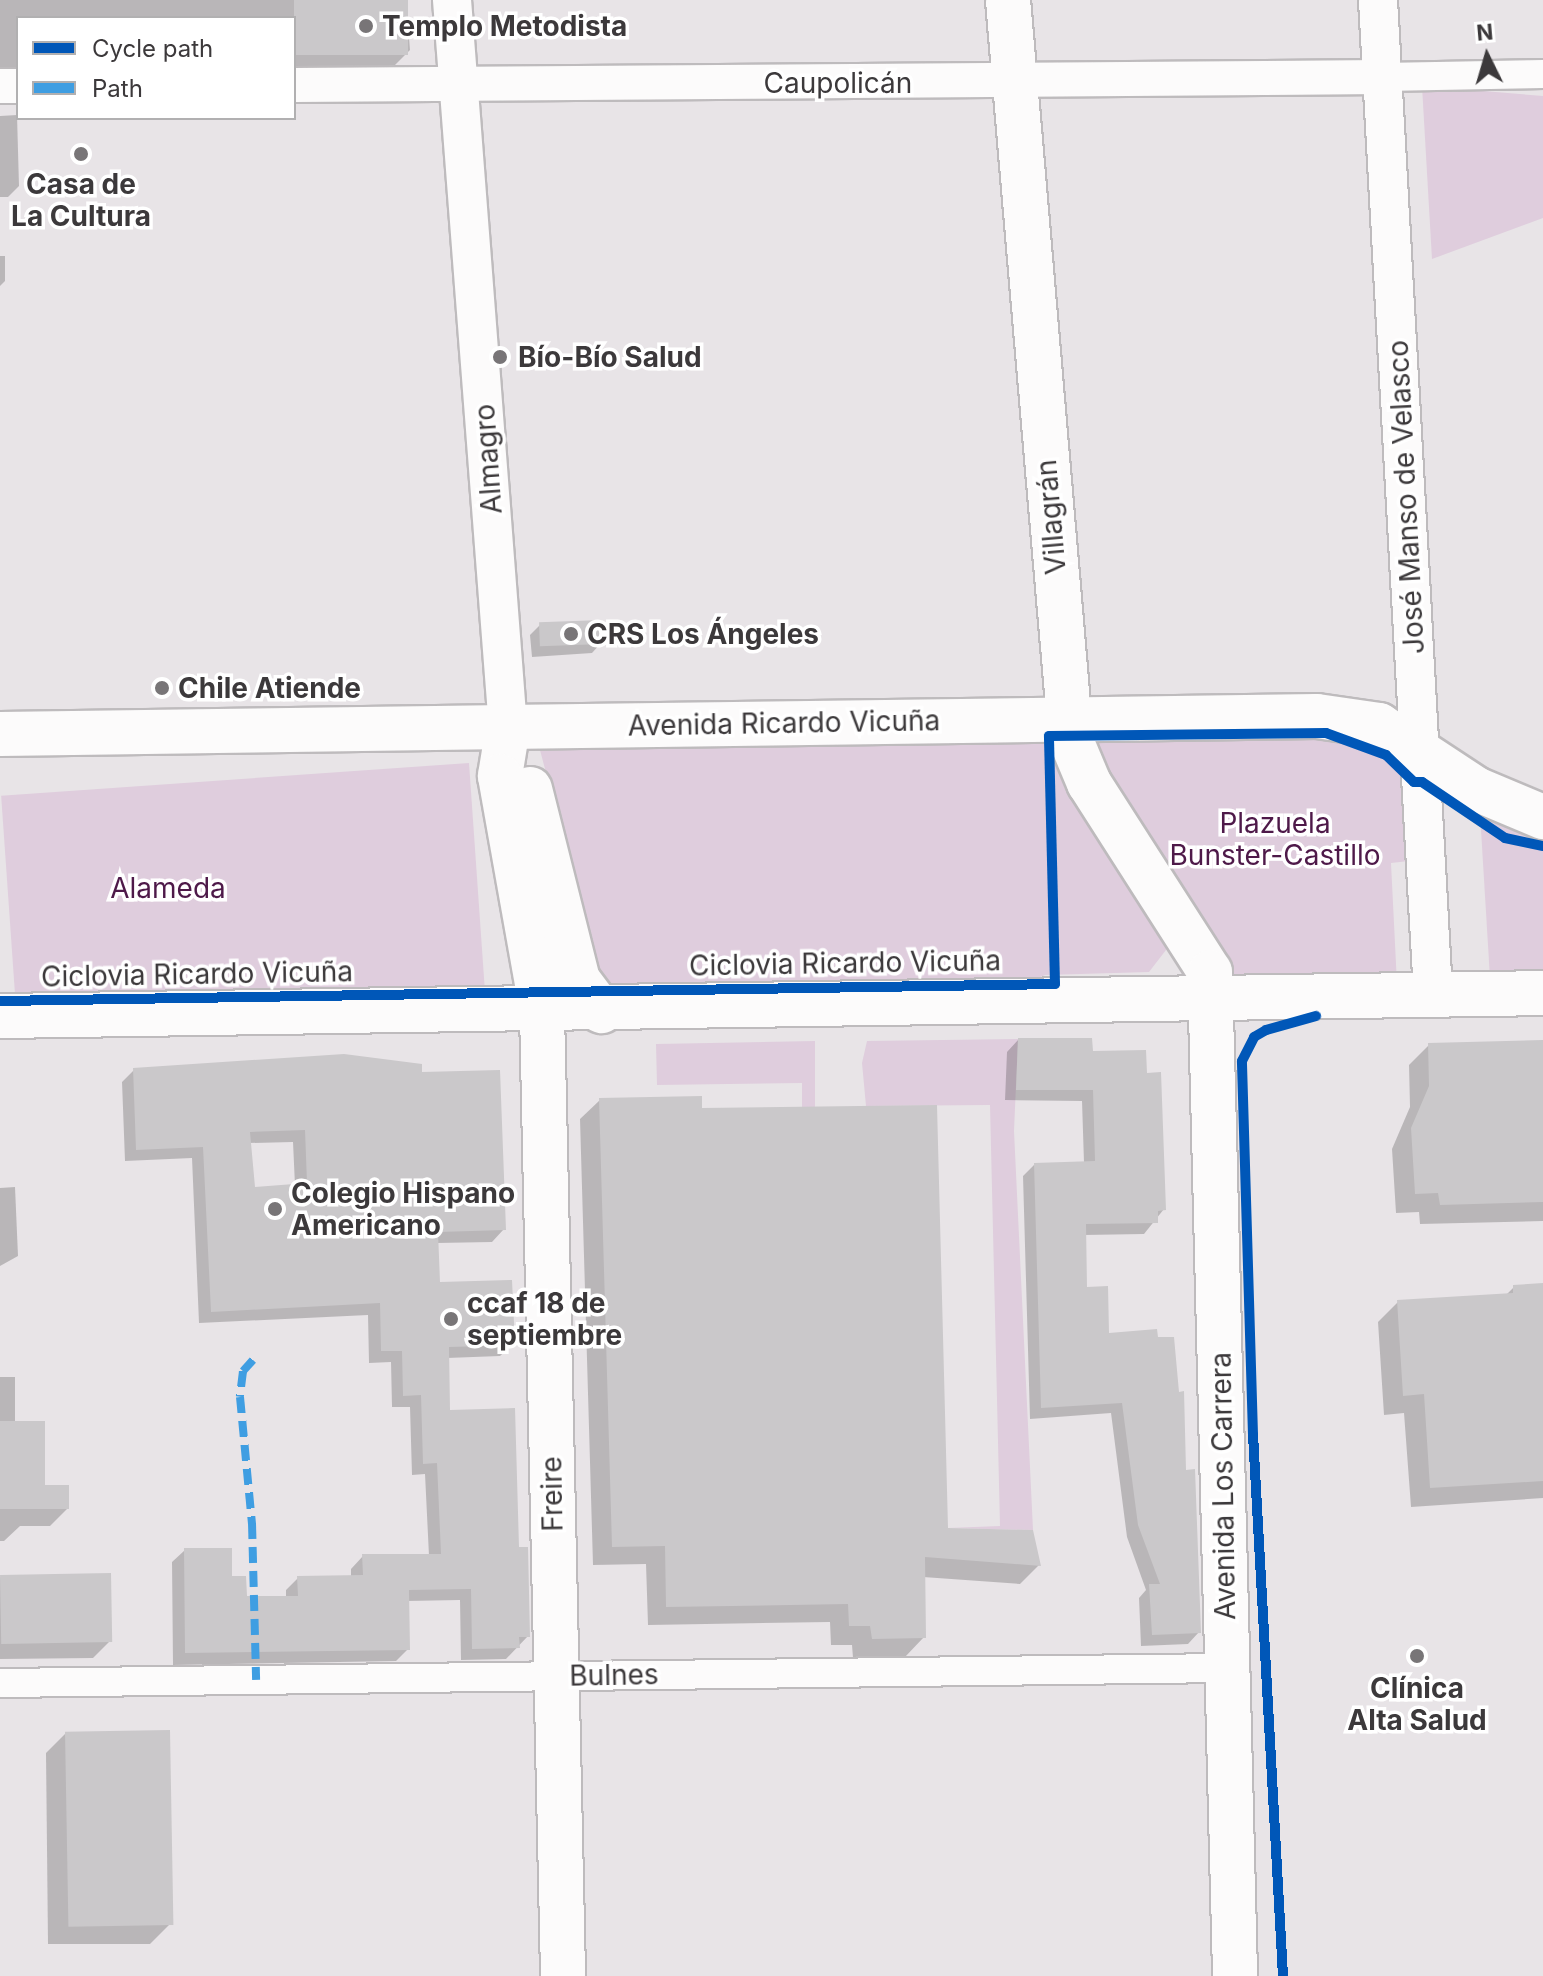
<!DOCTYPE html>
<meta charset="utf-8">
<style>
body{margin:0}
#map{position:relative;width:1543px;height:1976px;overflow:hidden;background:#e8e4e7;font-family:Inter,sans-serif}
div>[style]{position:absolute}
.green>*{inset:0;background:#dfcddd;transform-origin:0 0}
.shadow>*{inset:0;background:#0003}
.building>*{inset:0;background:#cac8ca;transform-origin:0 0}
.roads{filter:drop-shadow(2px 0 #bebbbd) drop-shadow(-2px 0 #bebbbd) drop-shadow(0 2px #bebbbd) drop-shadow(0 -2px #bebbbd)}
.minor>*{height:28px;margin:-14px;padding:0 14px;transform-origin:14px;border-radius:14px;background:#fcfbfb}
.tertiary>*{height:34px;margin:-17px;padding:0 17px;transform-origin:17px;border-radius:17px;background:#fcfbfb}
.secondary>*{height:38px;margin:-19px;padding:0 19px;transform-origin:19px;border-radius:19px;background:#fcfbfb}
.primary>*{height:44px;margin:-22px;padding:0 22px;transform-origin:22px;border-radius:22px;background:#fcfbfb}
.quiet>*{height:8px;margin-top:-4px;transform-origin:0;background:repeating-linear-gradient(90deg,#3f9ee2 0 16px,transparent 0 24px)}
.cycleway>*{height:10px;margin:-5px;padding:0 5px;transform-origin:5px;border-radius:5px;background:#0057b8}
.dots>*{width:22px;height:22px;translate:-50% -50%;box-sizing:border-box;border:4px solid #fff;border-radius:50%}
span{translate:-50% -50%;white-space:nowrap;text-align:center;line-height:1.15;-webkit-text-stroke:7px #fff;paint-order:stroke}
.poi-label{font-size:28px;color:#3c393b;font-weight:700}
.left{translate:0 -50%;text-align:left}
.street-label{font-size:28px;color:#3c393b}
.park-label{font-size:28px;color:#4e1949}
.legend{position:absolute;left:16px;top:16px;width:280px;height:104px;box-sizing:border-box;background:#fff;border:2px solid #b1b0b1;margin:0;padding:10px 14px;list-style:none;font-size:24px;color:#3c393b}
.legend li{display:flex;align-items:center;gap:16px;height:40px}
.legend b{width:40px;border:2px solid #b1b0b1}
.north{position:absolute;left:1447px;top:16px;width:80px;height:80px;-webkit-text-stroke:6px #fff;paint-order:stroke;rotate:355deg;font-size:22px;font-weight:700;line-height:32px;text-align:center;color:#3c393b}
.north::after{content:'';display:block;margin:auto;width:28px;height:36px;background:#3c393b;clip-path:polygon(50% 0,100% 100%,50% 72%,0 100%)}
</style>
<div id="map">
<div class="green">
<div style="clip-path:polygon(1422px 86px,1543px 96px,1543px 218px,1432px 259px)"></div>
<div style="clip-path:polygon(1314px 722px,1412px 754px,1418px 860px,1391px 863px,1397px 984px,1215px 986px,1078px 724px)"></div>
<div style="clip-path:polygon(1068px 743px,1167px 923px,1166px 950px,1149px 972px,1045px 975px,1029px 982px,604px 992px,540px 750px)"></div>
<div style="left:469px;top:763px;width:243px;height:469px;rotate:86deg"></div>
<div style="clip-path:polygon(1479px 797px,1543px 826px,1543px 978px,1490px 978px)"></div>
<div style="clip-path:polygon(1018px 1039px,1014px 1131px,1033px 1530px,948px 1528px,1000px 1526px,990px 1105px,866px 1106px,862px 1063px,867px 1041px)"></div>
<div style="clip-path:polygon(815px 1041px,815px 1107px,802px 1107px,802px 1083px,657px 1085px,656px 1044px)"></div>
</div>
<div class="shadow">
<div style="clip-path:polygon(0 0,406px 0,410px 50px,394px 66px,294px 67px,294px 18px,18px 18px,18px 70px,0 70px)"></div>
<div style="clip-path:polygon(17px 115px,19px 186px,8px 197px,0 197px,0 116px)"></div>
<div style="clip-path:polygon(0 256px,5px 256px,5px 281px,0 286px)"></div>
<div style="clip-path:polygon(540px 625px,601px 643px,592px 653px,532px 657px,530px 635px)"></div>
<div style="clip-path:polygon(1018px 1040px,1091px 1053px,1164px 1209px,1144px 1234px,1084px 1235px,1085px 1289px,1184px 1472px,1199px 1632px,1188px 1644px,1141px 1646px,1139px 1598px,1146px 1590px,1127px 1537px,1111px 1413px,1030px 1419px,1023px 1176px,1034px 1165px,1084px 1163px,1082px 1101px,1005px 1100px,1007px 1052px)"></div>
<div style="clip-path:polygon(1543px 1041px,1543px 1221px,1420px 1224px,1419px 1212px,1396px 1213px,1392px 1149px,1410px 1107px,1409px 1065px,1429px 1045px)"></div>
<div style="clip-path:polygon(evenodd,134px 1070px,420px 1074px,504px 1229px,492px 1242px,437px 1243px,438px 1284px,513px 1344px,500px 1356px,447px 1358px,448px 1412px,517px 1549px,528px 1636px,506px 1659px,461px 1660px,460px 1600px,407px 1601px,408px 1649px,396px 1661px,173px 1665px,172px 1562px,185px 1550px,230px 1578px,245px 1598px,286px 1598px,286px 1590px,298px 1578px,351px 1577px,351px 1569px,363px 1556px,429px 1556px,425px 1474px,412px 1475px,410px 1407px,392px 1407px,391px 1362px,369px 1363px,368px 1315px,199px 1323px,192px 1158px,125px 1161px,122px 1082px,134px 1070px,293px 1142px,295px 1186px,254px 1189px,249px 1143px,293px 1142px)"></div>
<div style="clip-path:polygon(600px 1100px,700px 1110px,946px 1529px,1039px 1565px,1020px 1584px,923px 1577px,924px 1637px,905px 1657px,853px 1658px,852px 1645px,831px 1645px,830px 1622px,648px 1625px,646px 1564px,593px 1565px,580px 1119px)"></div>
<div style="clip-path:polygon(15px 1187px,18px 1256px,0 1266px,0 1188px)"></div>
<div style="clip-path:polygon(1543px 1285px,1543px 1498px,1411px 1507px,1404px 1413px,1384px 1415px,1378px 1322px,1398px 1302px,1505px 1296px,1514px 1287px)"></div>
<div style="clip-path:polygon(0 1377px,15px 1377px,15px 1423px,43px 1487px,67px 1509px,50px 1526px,20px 1526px,4px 1541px,0 1541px)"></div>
<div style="clip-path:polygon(0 1577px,110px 1641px,93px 1658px,0 1659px)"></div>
<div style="clip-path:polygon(66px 1733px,170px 1924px,150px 1944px,48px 1944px,46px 1753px)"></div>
</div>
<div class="building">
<div style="left:294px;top:0;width:114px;height:55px"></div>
<div style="left:602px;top:620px;width:24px;height:63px;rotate:88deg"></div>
<div style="clip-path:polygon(1018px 1038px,1092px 1038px,1093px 1051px,1146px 1050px,1147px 1073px,1161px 1072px,1166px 1210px,1158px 1211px,1158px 1223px,1086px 1224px,1087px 1287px,1108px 1286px,1109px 1333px,1157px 1329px,1158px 1337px,1174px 1337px,1179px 1392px,1184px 1391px,1186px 1470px,1195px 1469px,1201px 1633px,1152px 1635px,1149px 1584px,1160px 1584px,1138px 1525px,1122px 1403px,1041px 1408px,1034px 1163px,1095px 1161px,1093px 1090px,1016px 1090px)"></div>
<div style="clip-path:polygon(1543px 1040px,1543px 1202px,1440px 1205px,1438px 1193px,1415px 1194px,1411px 1128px,1429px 1086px,1428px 1043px)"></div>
<div style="clip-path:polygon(evenodd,344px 1054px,422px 1064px,422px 1072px,500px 1070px,506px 1230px,438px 1232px,440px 1282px,512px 1280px,515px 1345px,449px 1347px,450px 1410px,515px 1408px,519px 1547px,528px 1547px,530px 1637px,519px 1637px,520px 1648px,472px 1649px,471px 1589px,409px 1590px,410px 1650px,185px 1653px,184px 1548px,232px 1548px,232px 1576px,246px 1576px,247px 1596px,298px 1596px,297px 1576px,363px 1575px,362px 1554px,441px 1554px,437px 1463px,423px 1464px,421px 1395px,403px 1396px,402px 1351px,381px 1351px,380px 1303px,211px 1312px,203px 1147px,136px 1150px,133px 1068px,344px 1054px,305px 1130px,307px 1183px,255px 1187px,250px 1132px,305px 1130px)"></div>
<div style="clip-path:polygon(702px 1096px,702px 1108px,937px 1105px,948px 1528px,1033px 1530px,1041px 1566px,925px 1557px,926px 1638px,872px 1639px,870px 1626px,849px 1626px,848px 1604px,666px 1607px,665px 1546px,612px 1547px,599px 1098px)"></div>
<div style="clip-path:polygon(1543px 1283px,1543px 1481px,1430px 1488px,1424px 1394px,1403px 1396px,1397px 1300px,1513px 1293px,1513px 1285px)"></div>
<div style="clip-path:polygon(0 1421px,45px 1421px,45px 1485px,69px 1485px,69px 1509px,0 1509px)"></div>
<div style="left:111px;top:1573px;width:69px;height:111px;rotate:89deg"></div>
<div style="left:170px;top:1730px;width:195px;height:105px;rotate:89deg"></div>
</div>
<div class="roads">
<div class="minor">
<div style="left:1383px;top:77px;width:160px;rotate:-1.1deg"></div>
<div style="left:0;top:1683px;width:1228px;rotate:-0.7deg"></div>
</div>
<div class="tertiary">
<div style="left:294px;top:85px;width:1089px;rotate:-0.42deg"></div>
<div style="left:0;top:86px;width:18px"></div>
</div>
<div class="secondary">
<div style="left:452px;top:0;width:729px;rotate:85.6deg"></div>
<div style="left:1378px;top:0;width:996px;rotate:86.83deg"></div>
</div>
<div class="primary">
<div style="left:1008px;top:0;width:743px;rotate:85.13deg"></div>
<div style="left:1071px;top:740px;width:47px;rotate:67.3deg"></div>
<div style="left:1089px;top:783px;width:224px;rotate:57.4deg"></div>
<div style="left:1210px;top:972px;width:1004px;rotate:88.57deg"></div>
<div style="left:508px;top:727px;width:50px;rotate:99.3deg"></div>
<div style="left:500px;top:776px;width:239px;rotate:79.9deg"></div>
<div style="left:542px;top:1011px;width:965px;rotate:88.75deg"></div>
<div style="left:0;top:734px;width:1317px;rotate:-0.78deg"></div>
<div style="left:1317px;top:716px;width:63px;rotate:8.3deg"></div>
<div style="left:1379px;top:725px;width:116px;rotate:33.4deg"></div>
<div style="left:1476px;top:789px;width:73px;rotate:22.7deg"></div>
<div style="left:530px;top:789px;width:197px;rotate:75.9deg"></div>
<div style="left:578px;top:980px;width:39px;rotate:53deg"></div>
<div style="left:0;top:1016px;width:1543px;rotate:-0.85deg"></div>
</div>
</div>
<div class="quiet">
<div style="left:253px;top:1360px;width:15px;rotate:132deg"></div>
<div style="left:243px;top:1371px;width:26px;rotate:97deg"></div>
<div style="left:240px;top:1397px;width:127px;rotate:84.6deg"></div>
<div style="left:252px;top:1523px;width:157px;rotate:88.5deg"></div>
</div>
<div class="cycleway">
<div style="left:0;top:1001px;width:1055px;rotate:-0.92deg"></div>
<div style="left:1055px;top:984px;width:248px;rotate:-91.4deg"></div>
<div style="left:1049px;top:736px;width:277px;rotate:-0.6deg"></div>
<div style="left:1326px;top:733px;width:64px;rotate:20.1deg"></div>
<div style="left:1386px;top:755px;width:39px;rotate:44deg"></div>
<div style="left:1414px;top:782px;width:8px"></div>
<div style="left:1422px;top:782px;width:100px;rotate:34deg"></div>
<div style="left:1505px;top:838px;width:39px;rotate:12deg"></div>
<div style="left:1283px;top:1976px;width:542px;rotate:-93.17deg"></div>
<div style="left:1253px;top:1435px;width:374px;rotate:-91.7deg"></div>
<div style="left:1242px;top:1061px;width:27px;rotate:-63deg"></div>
<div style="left:1254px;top:1037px;width:14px;rotate:-30deg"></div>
<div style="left:1266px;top:1030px;width:52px;rotate:-15.6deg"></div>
</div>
<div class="dots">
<div style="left:366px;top:26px;background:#787577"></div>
<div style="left:81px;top:154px;background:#787577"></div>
<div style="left:500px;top:357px;background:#787577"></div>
<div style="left:571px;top:634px;background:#787577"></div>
<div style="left:162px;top:688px;background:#787577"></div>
<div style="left:275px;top:1209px;background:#787577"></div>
<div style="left:451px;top:1319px;background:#787577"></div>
<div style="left:1417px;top:1656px;background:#787577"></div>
</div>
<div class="poi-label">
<span class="left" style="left:382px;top:26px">Templo Metodista</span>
<span style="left:81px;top:200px">Casa de<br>La Cultura</span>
<span class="left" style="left:518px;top:357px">Bío-Bío Salud</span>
<span class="left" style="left:587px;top:634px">CRS Los Ángeles</span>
<span class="left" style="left:178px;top:688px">Chile Atiende</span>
<span class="left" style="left:291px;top:1209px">Colegio Hispano<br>Americano</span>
<span class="left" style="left:467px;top:1319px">ccaf 18 de<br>septiembre</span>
<span style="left:1417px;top:1704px">Clínica<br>Alta Salud</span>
</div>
<div class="street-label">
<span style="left:838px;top:83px">Caupolicán</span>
<span style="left:488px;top:459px;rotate:-94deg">Almagro</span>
<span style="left:1406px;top:497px;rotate:-93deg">José Manso de Velasco</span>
<span style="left:1051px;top:517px;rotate:-95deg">Villagrán</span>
<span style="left:784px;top:723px;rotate:-1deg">Avenida Ricardo Vicuña</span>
<span style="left:845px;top:963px;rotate:-1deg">Ciclovia Ricardo Vicuña</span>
<span style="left:197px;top:974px;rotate:-1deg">Ciclovia Ricardo Vicuña</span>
<span style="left:1223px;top:1486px;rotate:-91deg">Avenida Los Carrera</span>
<span style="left:552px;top:1494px;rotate:-91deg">Freire</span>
<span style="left:614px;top:1675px;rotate:-1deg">Bulnes</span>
</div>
<div class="park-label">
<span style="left:1275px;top:839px">Plazuela<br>Bunster-Castillo</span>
<span style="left:168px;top:888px">Alameda</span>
</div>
<ul class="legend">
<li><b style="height:10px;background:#0057b8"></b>Cycle path</li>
<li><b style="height:10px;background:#3f9ee2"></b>Path</li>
</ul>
<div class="north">N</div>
</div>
